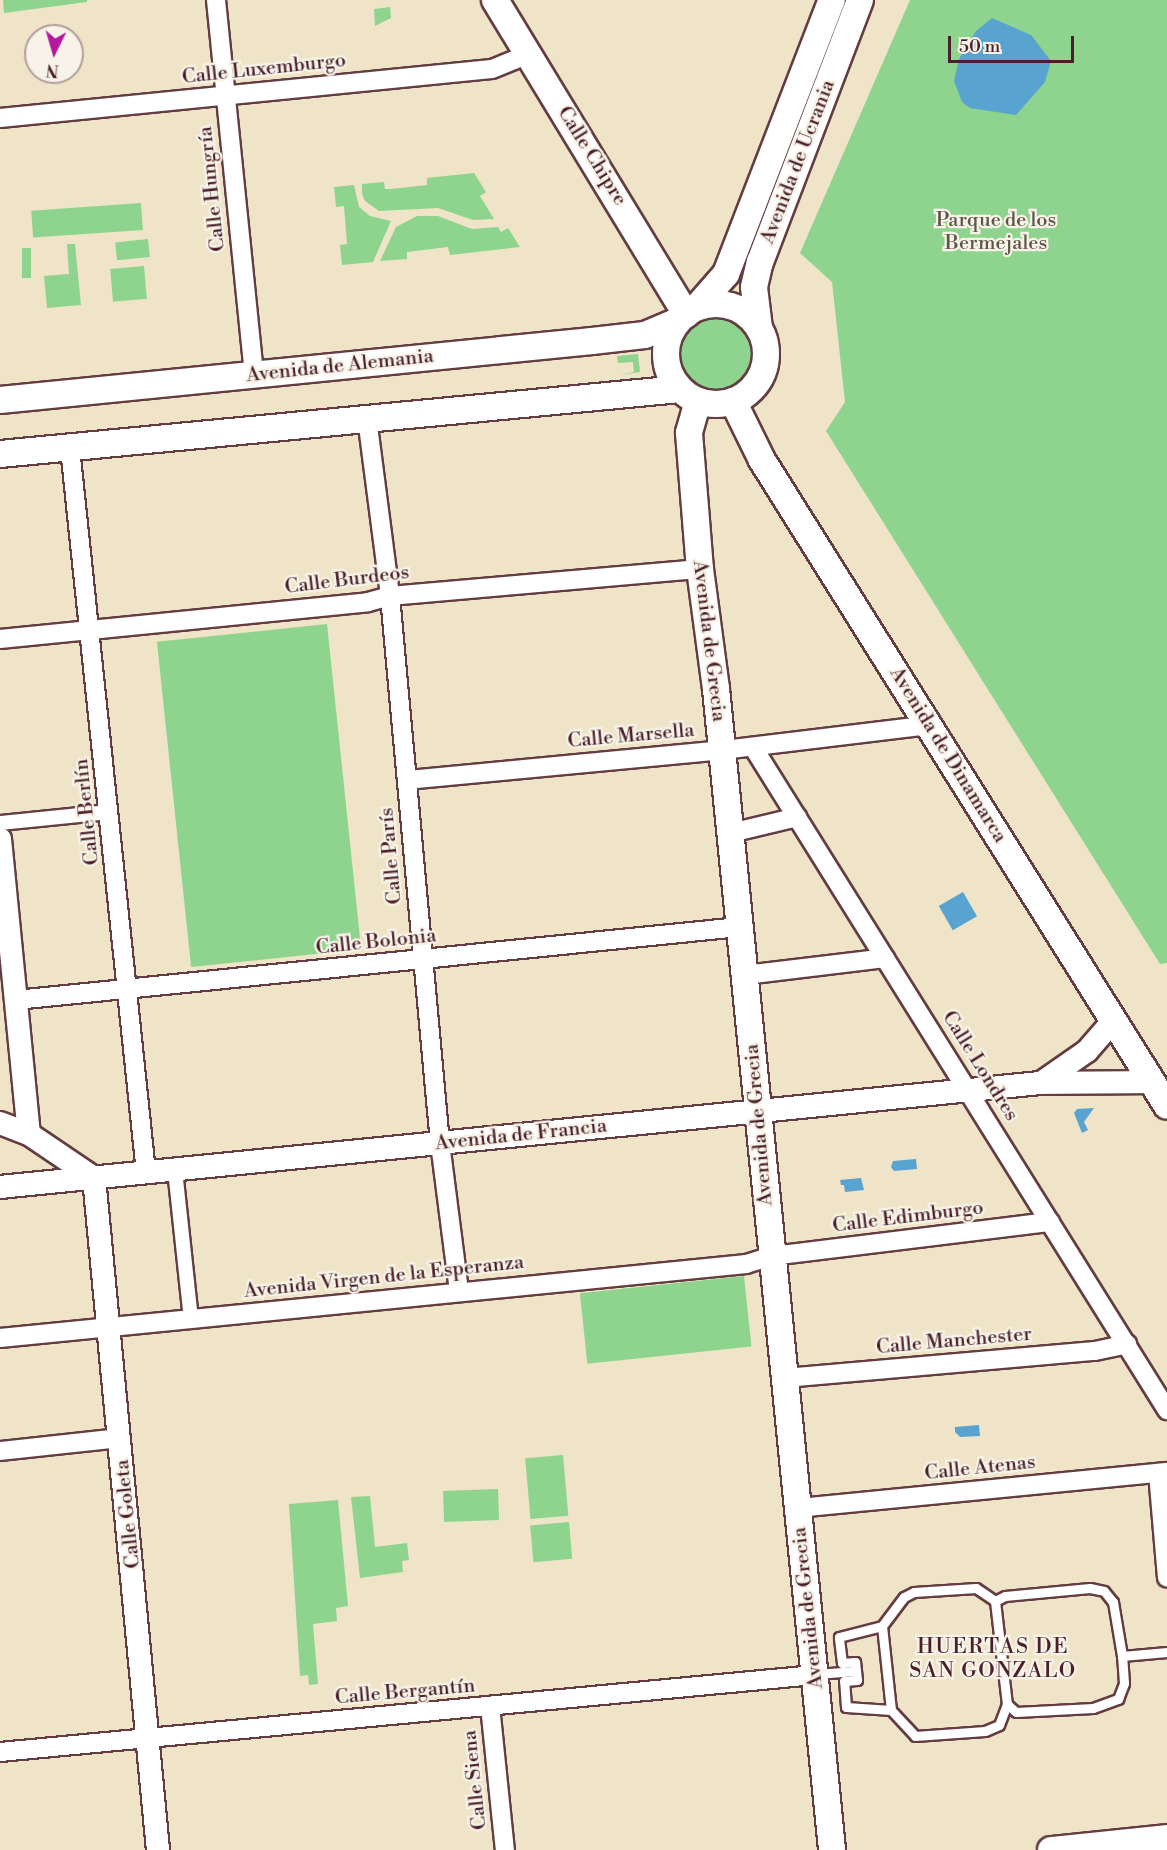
<!DOCTYPE html>
<meta charset="utf-8">
<style>
body{margin:0}
#map{position:relative;width:1167px;height:1850px;overflow:hidden;background:#efe4c7;font-family:"Libre Bodoni",serif}
div>[style]{position:absolute}
.green>*{inset:0;background:#8ed48e;transform-origin:0 0}
.round{border-radius:50%}
.water>*{inset:0;background:#58a3d0;transform-origin:0 0}
.roads{filter:drop-shadow(2px 0 #633d42) drop-shadow(-2px 0 #633d42) drop-shadow(0 2px #633d42) drop-shadow(0 -2px #633d42)}
.service>*{height:9px;margin:-4.5px;padding:0 4.5px;transform-origin:4.5px;border-radius:4.5px;background:#fff}
.pedestrian>*{height:14px;margin:-7px;padding:0 7px;transform-origin:7px;border-radius:7px;background:#fff}
.minor>*{height:18px;margin:-9px;padding:0 9px;transform-origin:9px;border-radius:9px;background:#fff}
.tertiary>*{height:22px;margin:-11px;padding:0 11px;transform-origin:11px;border-radius:11px;background:#fff}
.secondary>*{height:26px;margin:-13px;padding:0 13px;transform-origin:13px;border-radius:13px;background:#fff}
.secondary>.ring{margin:-13px;padding:0;box-sizing:content-box;background:none;border:26px solid #fff;border-radius:50%}
span{translate:-50% -50%;white-space:nowrap;text-align:center;line-height:1.15;-webkit-text-stroke:4.5px #f7f3e8;paint-order:stroke}
.street-label{font-size:20px;color:#4a1f2b}
.park-label{font-size:20px;color:#5e5549}
.neighbourhood-label{font-size:21px;color:#4a1f2b;letter-spacing:1.5px}
.north{position:absolute;left:24px;top:24px;width:60px;height:60px;box-sizing:border-box;background:#f7f3e8;border:2px solid #b29e9c;border-radius:50%;rotate:185deg;font-size:16px;font-weight:700;line-height:24px;text-align:center;color:#4a1f2b}
.north::after{content:'';display:block;margin:auto;width:21px;height:27px;background:#b5179e;clip-path:polygon(50% 0,100% 100%,50% 72%,0 100%)}
.scale{position:absolute;left:948px;top:36px;width:126px;height:27px;box-sizing:border-box;border:3px solid #4a1f2b;border-top:0;padding-left:8px;font-size:18px;line-height:21px;white-space:nowrap;color:#4a1f2b;-webkit-text-stroke:4px #f7f3e8;paint-order:stroke}
</style>
<div id="map">
<div class="green">
<div style="clip-path:polygon(3px 0,87px 0,87px 2px,4px 13px)"></div>
<div style="clip-path:polygon(910px 0,1167px 0,1167px 963px,1160px 964px,826px 431px,845px 402px,832px 282px,800px 253px)"></div>
<div style="clip-path:polygon(390px 7px,391px 18px,375px 26px,374px 9px)"></div>
<div style="clip-path:polygon(474px 173px,486px 192px,480px 196px,494px 219px,473px 220px,438px 208px,379px 211px,365px 201px,362px 194px,362px 184px,384px 182px,385px 189px,391px 189px,427px 185px,427px 178px)"></div>
<div style="clip-path:polygon(354px 185px,359px 207px,370px 216px,391px 221px,373px 262px,342px 265px,340px 245px,347px 244px,344px 206px,336px 207px,334px 187px)"></div>
<div style="left:141px;top:203px;width:27px;height:110px;rotate:86deg"></div>
<div style="clip-path:polygon(417px 216px,438px 216px,472px 229px,498px 227px,501px 232px,508px 228px,520px 247px,450px 255px,448px 247px,407px 252px,407px 259px,380px 261px,396px 227px)"></div>
<div style="left:148px;top:239px;width:18px;height:33px;rotate:84deg"></div>
<div style="clip-path:polygon(67px 244px,75px 244px,81px 305px,47px 308px,44px 276px,69px 274px)"></div>
<div style="left:22px;top:248px;width:9px;height:30px"></div>
<div style="left:144px;top:266px;width:33px;height:34px;rotate:85deg"></div>
<div class="round" style="left:679px;top:318px;width:74px;height:74px"></div>
<div style="clip-path:polygon(638px 354px,640px 372px,619px 375px,634px 372px,633px 362px,618px 363px,617px 356px)"></div>
<div style="left:327px;top:624px;width:327px;height:171px;rotate:84deg"></div>
<div style="left:744px;top:1276px;width:71px;height:165px;rotate:84deg"></div>
<div style="left:563px;top:1455px;width:61px;height:38px;rotate:85deg"></div>
<div style="left:498px;top:1489px;width:31px;height:55px;rotate:88deg"></div>
<div style="clip-path:polygon(370px 1496px,375px 1547px,407px 1543px,409px 1560px,402px 1561px,403px 1572px,360px 1578px,351px 1497px)"></div>
<div style="clip-path:polygon(338px 1500px,348px 1606px,336px 1608px,337px 1621px,313px 1624px,318px 1684px,309px 1685px,308px 1675px,300px 1676px,289px 1504px)"></div>
<div style="left:569px;top:1522px;width:37px;height:39px;rotate:85deg"></div>
</div>
<div class="water">
<div style="clip-path:polygon(992px 18px,1031px 35px,1051px 61px,1045px 82px,1016px 115px,970px 108px,962px 102px,954px 81px,959px 59px,976px 31px)"></div>
<div style="left:963px;top:892px;width:28px;height:28px;rotate:60deg"></div>
<div style="clip-path:polygon(1094px 1108px,1084px 1122px,1088px 1130px,1082px 1133px,1074px 1113px,1077px 1109px)"></div>
<div style="clip-path:polygon(916px 1159px,917px 1169px,894px 1171px,891px 1167px,893px 1161px)"></div>
<div style="clip-path:polygon(861px 1178px,864px 1190px,845px 1192px,844px 1185px,841px 1185px,840px 1180px)"></div>
<div style="clip-path:polygon(979px 1425px,980px 1436px,960px 1437px,955px 1432px,955px 1427px)"></div>
</div>
<div class="roads">
<div class="service">
<div style="left:995px;top:1601px;width:104px;rotate:83.4deg"></div>
<div style="left:1007px;top:1704px;width:12px;rotate:42deg"></div>
<div style="left:1016px;top:1712px;width:77px;rotate:-3deg"></div>
<div style="left:1093px;top:1708px;width:27px;rotate:-20deg"></div>
<div style="left:1118px;top:1699px;width:17px;rotate:-69deg"></div>
<div style="left:1124px;top:1683px;width:27px;rotate:-94deg"></div>
<div style="left:1122px;top:1656px;width:45px;rotate:-5.1deg"></div>
<div style="left:995px;top:1601px;width:11px;rotate:-27deg"></div>
<div style="left:1005px;top:1596px;width:85px;rotate:-5.4deg"></div>
<div style="left:1090px;top:1588px;width:14px;rotate:12deg"></div>
<div style="left:1104px;top:1591px;width:14px;rotate:51deg"></div>
<div style="left:1113px;top:1602px;width:55px;rotate:80.5deg"></div>
<div style="left:882px;top:1626px;width:36px;rotate:-53deg"></div>
<div style="left:904px;top:1597px;width:11px;rotate:-27deg"></div>
<div style="left:914px;top:1592px;width:62px;rotate:-3.7deg"></div>
<div style="left:976px;top:1588px;width:23px;rotate:34deg"></div>
<div style="left:816px;top:1674px;width:40px;rotate:-4.3deg"></div>
<div style="left:891px;top:1710px;width:45px;rotate:-176.2deg"></div>
<div style="left:846px;top:1707px;width:26px;rotate:-94deg"></div>
<div style="left:844px;top:1681px;width:13px;rotate:-4deg"></div>
<div style="left:857px;top:1680px;width:18px;rotate:-96deg"></div>
<div style="left:855px;top:1662px;width:13px;rotate:176deg"></div>
<div style="left:842px;top:1663px;width:26px;rotate:-97deg"></div>
<div style="left:839px;top:1637px;width:44px;rotate:-14.3deg"></div>
<div style="left:882px;top:1626px;width:84px;rotate:83.9deg"></div>
<div style="left:891px;top:1710px;width:35px;rotate:47deg"></div>
<div style="left:915px;top:1736px;width:70px;rotate:-4.1deg"></div>
<div style="left:985px;top:1731px;width:15px;rotate:-23deg"></div>
<div style="left:999px;top:1725px;width:22px;rotate:-69deg"></div>
</div>
<div class="pedestrian">
<div style="left:0;top:823px;width:110px;rotate:-5.8deg"></div>
<div style="left:175px;top:1170px;width:151px;rotate:83.9deg"></div>
</div>
<div class="minor">
<div style="left:216px;top:0;width:376px;rotate:84.2deg"></div>
<div style="left:0;top:118px;width:494px;rotate:-5.7deg"></div>
<div style="left:492px;top:69px;width:40px;rotate:-22deg"></div>
<div style="left:367px;top:418px;width:179px;rotate:82.6deg"></div>
<div style="left:390px;top:596px;width:549px;rotate:84.78deg"></div>
<div style="left:440px;top:1143px;width:149px;rotate:82.7deg"></div>
<div style="left:70px;top:448px;width:728px;rotate:84.01deg"></div>
<div style="left:0;top:639px;width:370px;rotate:-5.7deg"></div>
<div style="left:368px;top:602px;width:23px;rotate:-15deg"></div>
<div style="left:390px;top:596px;width:311px;rotate:-5deg"></div>
<div style="left:753px;top:747px;width:782px;rotate:58.02deg"></div>
<div style="left:407px;top:780px;width:317px;rotate:-5.4deg"></div>
<div style="left:723px;top:750px;width:209px;rotate:-6.9deg"></div>
<div style="left:731px;top:833px;width:68px;rotate:-13.6deg"></div>
<div style="left:745px;top:975px;width:141px;rotate:-6.9deg"></div>
<div style="left:16px;top:1000px;width:728px;rotate:-5.76deg"></div>
<div style="left:0;top:1338px;width:750px;rotate:-5.66deg"></div>
<div style="left:746px;top:1264px;width:27px;rotate:-17deg"></div>
<div style="left:772px;top:1256px;width:280px;rotate:-7deg"></div>
<div style="left:785px;top:1378px;width:311px;rotate:-5deg"></div>
<div style="left:1095px;top:1351px;width:33px;rotate:-12deg"></div>
<div style="left:0;top:1451px;width:121px;rotate:-6.2deg"></div>
<div style="left:1158px;top:1473px;width:105px;rotate:85.1deg"></div>
<div style="left:798px;top:1508px;width:371px;rotate:-5.6deg"></div>
<div style="left:490px;top:1706px;width:145px;rotate:84.1deg"></div>
<div style="left:0;top:1752px;width:818px;rotate:-5.4deg"></div>
</div>
<div class="tertiary">
<div style="left:0;top:839px;width:296px;rotate:84.4deg"></div>
<div style="left:1041px;top:1083px;width:56px;rotate:-34.8deg"></div>
<div style="left:1087px;top:1051px;width:41px;rotate:-48.9deg"></div>
<div style="left:0;top:1123px;width:31px;rotate:21deg"></div>
<div style="left:29px;top:1134px;width:78px;rotate:34.1deg"></div>
<div style="left:94px;top:1178px;width:675px;rotate:84.56deg"></div>
<div style="left:0;top:1187px;width:1046px;rotate:-5.71deg"></div>
<div style="left:1041px;top:1083px;width:111px;rotate:-0.5deg"></div>
</div>
<div class="secondary">
<div style="left:495px;top:0;width:368px;rotate:58.7deg"></div>
<div class="ring" style="left:666px;top:304px;width:74px;height:74px"></div>
<div style="left:697px;top:307px;width:44px;rotate:-48.7deg"></div>
<div style="left:726px;top:274px;width:294px;rotate:-68.9deg"></div>
<div style="left:759px;top:328px;width:41px;rotate:-97deg"></div>
<div style="left:754px;top:287px;width:26px;rotate:-77deg"></div>
<div style="left:760px;top:262px;width:280px;rotate:-69.1deg"></div>
<div style="left:0;top:400px;width:595px;rotate:-5.69deg"></div>
<div style="left:592px;top:341px;width:53px;rotate:-6.5deg"></div>
<div style="left:645px;top:335px;width:36px;rotate:-23deg"></div>
<div style="left:698px;top:401px;width:33px;rotate:106deg"></div>
<div style="left:689px;top:433px;width:136px;rotate:85.4deg"></div>
<div style="left:700px;top:569px;width:121px;rotate:82.4deg"></div>
<div style="left:716px;top:689px;width:1167px;rotate:84.29deg"></div>
<div style="left:733px;top:401px;width:66px;rotate:63.8deg"></div>
<div style="left:762px;top:460px;width:762px;rotate:57.91deg"></div>
<div style="left:0;top:454px;width:683px;rotate:-5.46deg"></div>
<div style="left:1051px;top:1850px;width:117px;rotate:-5.9deg"></div>
</div>
</div>
<div class="street-label">
<span style="left:264px;top:69px;rotate:-6deg">Calle Luxemburgo</span>
<span style="left:592px;top:156px;rotate:58deg">Calle Chipre</span>
<span style="left:798px;top:162px;rotate:-69deg">Avenida de Ucrania</span>
<span style="left:212px;top:189px;rotate:-96deg">Calle Hungría</span>
<span style="left:340px;top:366px;rotate:-6deg">Avenida de Alemania</span>
<span style="left:347px;top:580px;rotate:-7deg">Calle Burdeos</span>
<span style="left:709px;top:641px;rotate:83deg">Avenida de Grecia</span>
<span style="left:631px;top:736px;rotate:-5deg">Calle Marsella</span>
<span style="left:948px;top:755px;rotate:58deg">Avenida de Dinamarca</span>
<span style="left:87px;top:812px;rotate:-96deg">Calle Berlín</span>
<span style="left:391px;top:856px;rotate:-95deg">Calle París</span>
<span style="left:376px;top:942px;rotate:-6deg">Calle Bolonia</span>
<span style="left:980px;top:1066px;rotate:58deg">Calle Londres</span>
<span style="left:759px;top:1125px;rotate:-95deg">Avenida de Grecia</span>
<span style="left:521px;top:1135px;rotate:-6deg">Avenida de Francia</span>
<span style="left:908px;top:1217px;rotate:-7deg">Calle Edimburgo</span>
<span style="left:384px;top:1277px;rotate:-6deg">Avenida Virgen de la Esperanza</span>
<span style="left:954px;top:1341px;rotate:-5deg">Calle Manchester</span>
<span style="left:980px;top:1468px;rotate:-6deg">Calle Atenas</span>
<span style="left:128px;top:1514px;rotate:-96deg">Calle Goleta</span>
<span style="left:808px;top:1608px;rotate:-96deg">Avenida de Grecia</span>
<span style="left:405px;top:1692px;rotate:-5deg">Calle Bergantín</span>
<span style="left:475px;top:1780px;rotate:-96deg">Calle Siena</span>
</div>
<div class="park-label">
<span style="left:996px;top:232px">Parque de los<br>Bermejales</span>
</div>
<div class="neighbourhood-label">
<span style="left:993px;top:1659px">HUERTAS DE<br>SAN GONZALO</span>
</div>
<div class="north">N</div>
<div class="scale">50 m</div>
</div>
